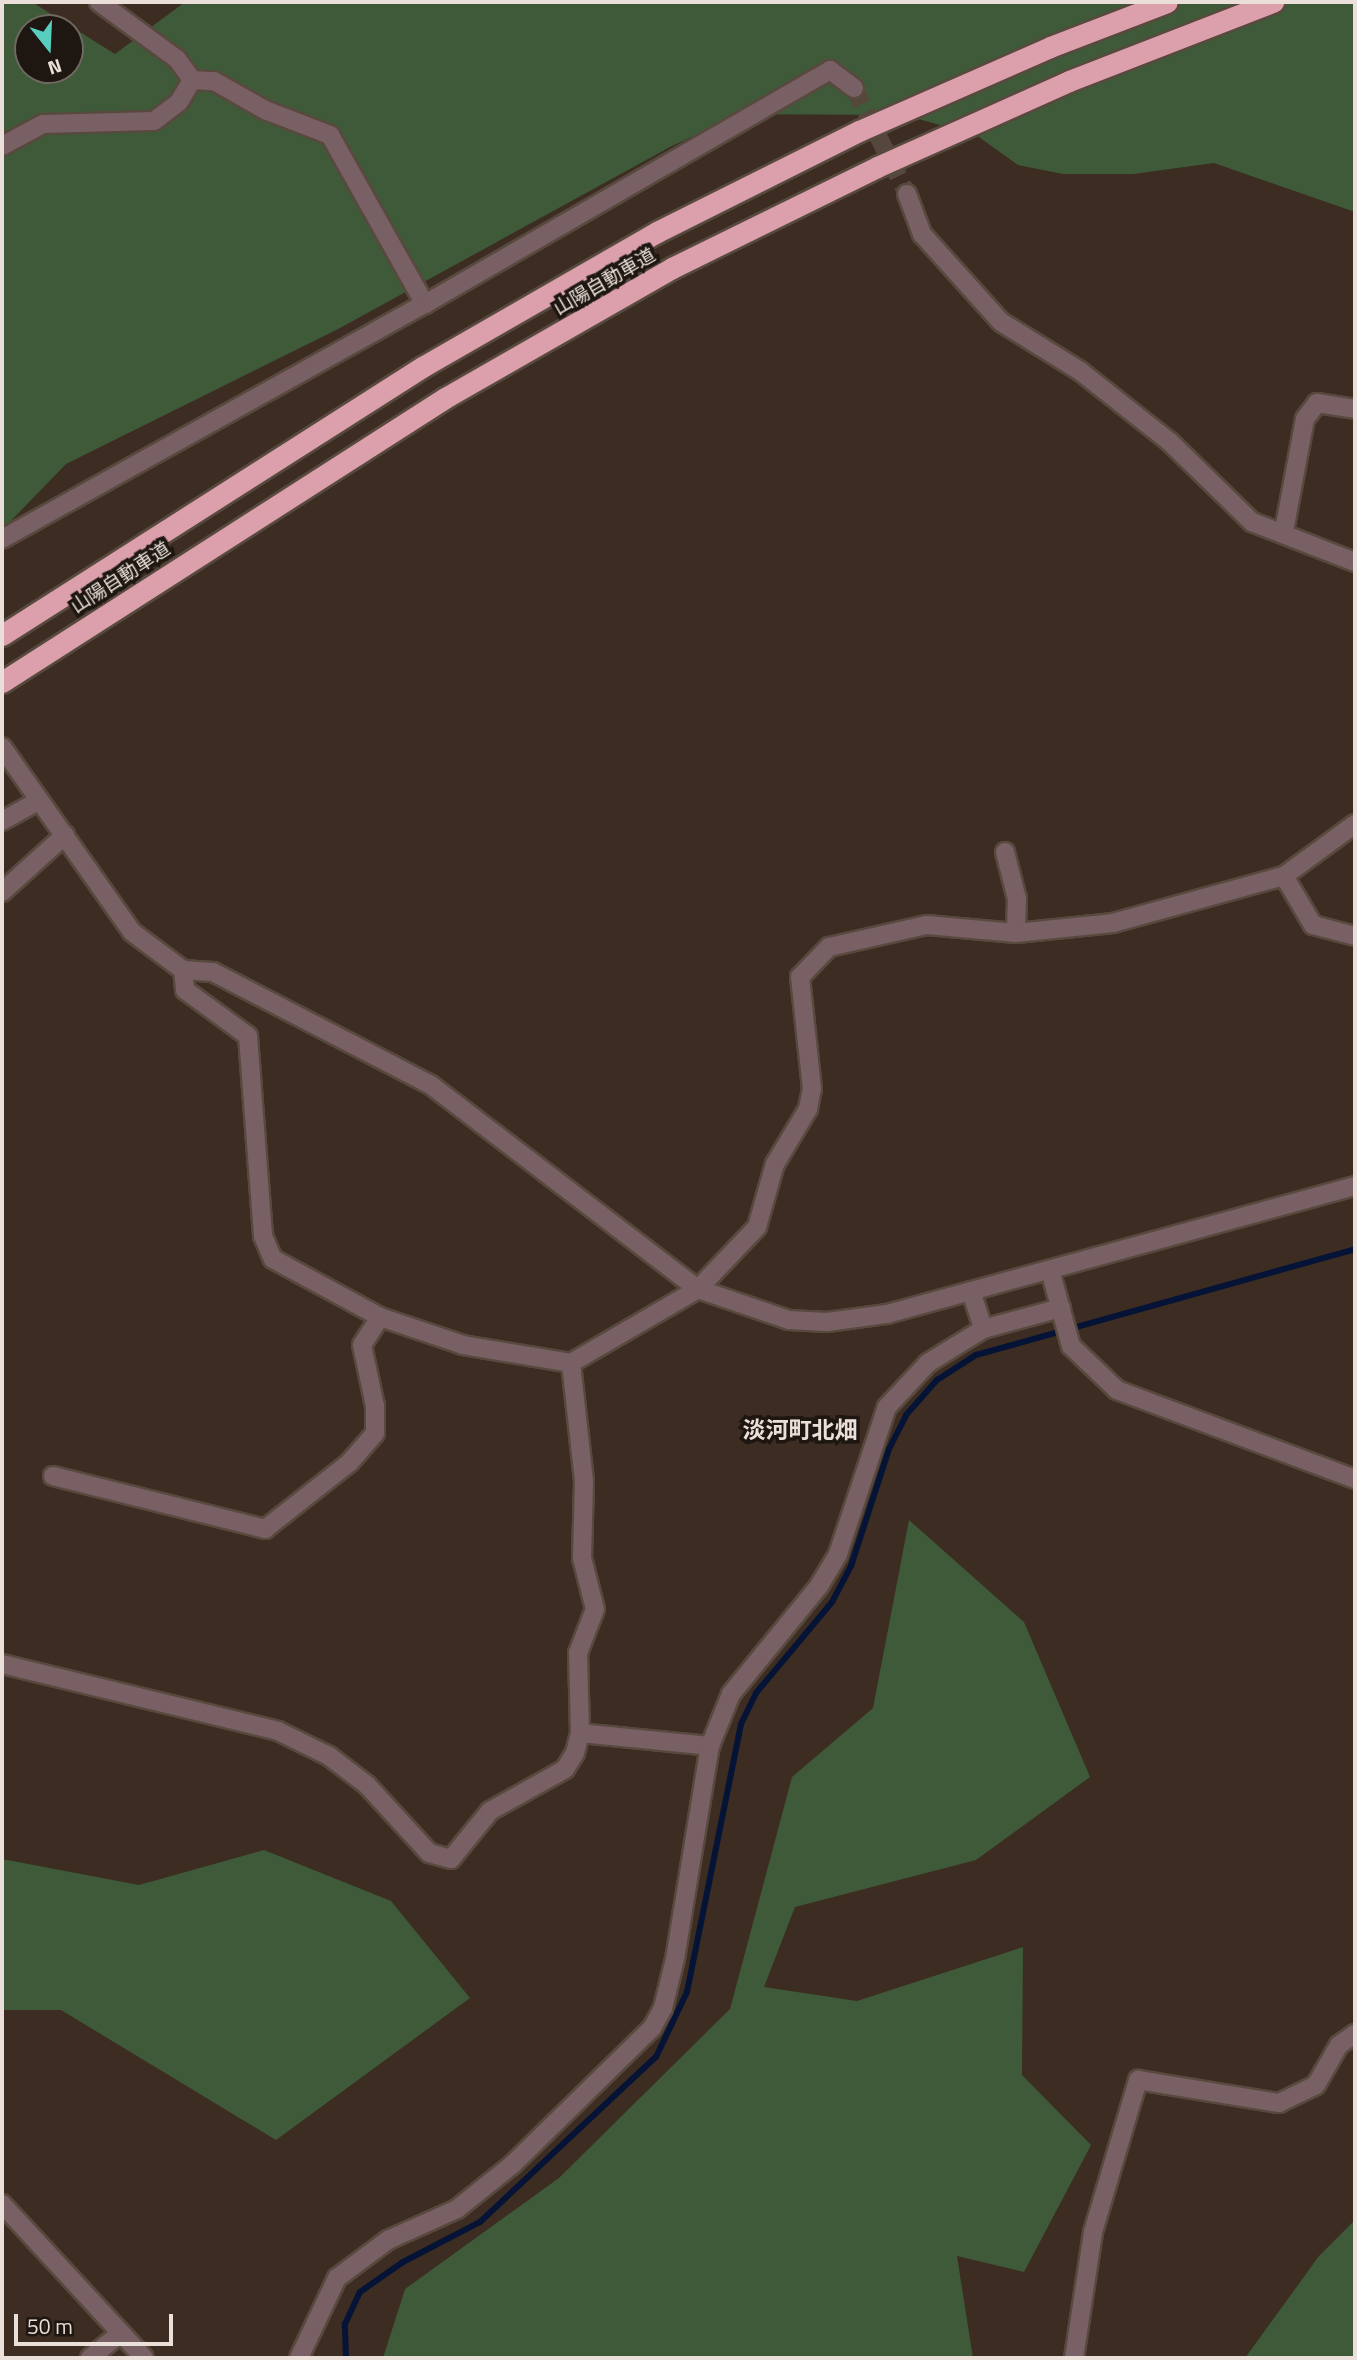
<!DOCTYPE html>
<meta charset="utf-8">
<style>
body{margin:0}
#map{position:relative;width:1357px;height:2360px;overflow:hidden;background:#3c2c21;font-family:"Titillium Web","Noto Sans JP",sans-serif}
div>[style]{position:absolute}
.green>*{inset:0;background:#3e5a38}
.stream>*{height:6px;margin:-3px;padding:0 3px;transform-origin:3px;border-radius:3px;background:#051336}
.minor-tunnel>*{height:18px;margin-top:-9px;transform-origin:0;background:repeating-linear-gradient(90deg,#56473d 0 18px,transparent 0 27px)}
.roads{filter:drop-shadow(2px 0 #58493e) drop-shadow(-2px 0 #58493e) drop-shadow(0 2px #58493e) drop-shadow(0 -2px #58493e)}
.minor>*{height:18px;margin:-9px;padding:0 9px;transform-origin:9px;border-radius:9px;background:#786065}
.motorway>*{height:21px;margin:-10.5px;padding:0 10.5px;transform-origin:10.5px;border-radius:10.5px;background:#dca0ac}
span{translate:-50% -50%;white-space:nowrap;text-align:center;line-height:1.15;-webkit-text-stroke:7px #1d1611;paint-order:stroke}
.street-label{font-size:19px;color:#ebe0d9}
.quarter-label{font-size:23px;color:#ebe0d9;font-weight:700}
.frame{position:absolute;inset:0;border:4px solid #ebe0d9;pointer-events:none}
.north{position:absolute;left:14px;top:14px;width:70px;height:70px;box-sizing:border-box;background:#1d1611;border:2px solid #6f6761;border-radius:50%;rotate:162deg;font-size:19px;font-weight:700;line-height:28px;text-align:center;color:#ebe0d9}
.north::after{content:'';display:block;margin:auto;width:24px;height:32px;background:#58cebf;clip-path:polygon(50% 0,100% 100%,50% 72%,0 100%)}
.scale{position:absolute;left:14px;top:2314px;width:159px;height:32px;box-sizing:border-box;border:4px solid #ebe0d9;border-top:0;padding-left:9px;font-size:21px;line-height:24px;white-space:nowrap;color:#ebe0d9;-webkit-text-stroke:5px #1d1611;paint-order:stroke}
</style>
<div id="map">
<div class="green">
<div style="clip-path:polygon(evenodd,2px 2px,32px 2px,115px 54px,185px 2px,1355px 2px,1355px 212px,1214px 163px,1133px 174px,1063px 174px,1018px 165px,976px 135px,904px 115px,739px 114px,670px 147px,340px 328px,66px 464px,2px 530px,2px 2px,28px 28px,70px 28px,70px 70px,28px 70px,28px 28px)"></div>
<div style="clip-path:polygon(909px 1520px,1024px 1622px,1090px 1777px,976px 1860px,795px 1907px,764px 1987px,857px 2001px,1023px 1947px,1022px 2075px,1091px 2145px,1024px 2272px,957px 2256px,973px 2358px,383px 2358px,405px 2289px,559px 2178px,730px 2009px,792px 1777px,873px 1708px)"></div>
<div style="clip-path:polygon(264px 1850px,391px 1901px,470px 1998px,276px 2140px,61px 2010px,2px 2010px,2px 1859px,139px 1885px)"></div>
<div style="clip-path:polygon(1355px 2220px,1355px 2358px,1245px 2358px,1319px 2256px)"></div>
</div>
<div class="stream">
<div style="left:346px;top:2358px;width:34px;rotate:-92deg"></div>
<div style="left:345px;top:2324px;width:35px;rotate:-65deg"></div>
<div style="left:360px;top:2292px;width:52px;rotate:-34.9deg"></div>
<div style="left:403px;top:2262px;width:87px;rotate:-27.5deg"></div>
<div style="left:480px;top:2222px;width:241px;rotate:-43.2deg"></div>
<div style="left:656px;top:2057px;width:72px;rotate:-64.5deg"></div>
<div style="left:687px;top:1992px;width:273px;rotate:-78.6deg"></div>
<div style="left:741px;top:1724px;width:34px;rotate:-64deg"></div>
<div style="left:756px;top:1693px;width:119px;rotate:-50.1deg"></div>
<div style="left:832px;top:1602px;width:41px;rotate:-62.2deg"></div>
<div style="left:851px;top:1566px;width:123px;rotate:-72deg"></div>
<div style="left:889px;top:1449px;width:38px;rotate:-63deg"></div>
<div style="left:906px;top:1415px;width:47px;rotate:-48.5deg"></div>
<div style="left:937px;top:1380px;width:46px;rotate:-32.7deg"></div>
<div style="left:976px;top:1355px;width:394px;rotate:-15.6deg"></div>
</div>
<div class="minor-tunnel">
<div style="left:854px;top:88px;width:119px;rotate:63.4deg"></div>
</div>
<div class="roads">
<div class="minor">
<div style="left:99px;top:2px;width:97px;rotate:36.2deg"></div>
<div style="left:177px;top:59px;width:26px;rotate:54deg"></div>
<div style="left:192px;top:80px;width:22px;rotate:3deg"></div>
<div style="left:214px;top:81px;width:59px;rotate:29.6deg"></div>
<div style="left:265px;top:110px;width:70px;rotate:21deg"></div>
<div style="left:330px;top:135px;width:194px;rotate:60.7deg"></div>
<div style="left:2px;top:146px;width:47px;rotate:-28.2deg"></div>
<div style="left:43px;top:124px;width:111px;rotate:-1.5deg"></div>
<div style="left:154px;top:121px;width:31px;rotate:-37deg"></div>
<div style="left:179px;top:102px;width:26px;rotate:-59deg"></div>
<div style="left:907px;top:194px;width:43px;rotate:69.4deg"></div>
<div style="left:922px;top:234px;width:118px;rotate:48.1deg"></div>
<div style="left:1001px;top:322px;width:93px;rotate:31.8deg"></div>
<div style="left:1080px;top:371px;width:115px;rotate:38.3deg"></div>
<div style="left:1170px;top:442px;width:115px;rotate:44.3deg"></div>
<div style="left:1252px;top:522px;width:110px;rotate:21.2deg"></div>
<div style="left:1284px;top:531px;width:114px;rotate:-79.4deg"></div>
<div style="left:1305px;top:419px;width:20px;rotate:-53deg"></div>
<div style="left:1317px;top:403px;width:38px;rotate:9deg"></div>
<div style="left:2px;top:539px;width:484px;rotate:-29.1deg"></div>
<div style="left:425px;top:304px;width:468px;rotate:-30deg"></div>
<div style="left:830px;top:70px;width:30px;rotate:37deg"></div>
<div style="left:2px;top:747px;width:226px;rotate:54.9deg"></div>
<div style="left:132px;top:932px;width:64px;rotate:36.7deg"></div>
<div style="left:183px;top:970px;width:30px;rotate:4deg"></div>
<div style="left:213px;top:972px;width:246px;rotate:27.4deg"></div>
<div style="left:431px;top:1085px;width:336px;rotate:37.4deg"></div>
<div style="left:698px;top:1289px;width:96px;rotate:18.8deg"></div>
<div style="left:789px;top:1320px;width:38px;rotate:3deg"></div>
<div style="left:827px;top:1322px;width:61px;rotate:-7.6deg"></div>
<div style="left:887px;top:1314px;width:485px;rotate:-15.3deg"></div>
<div style="left:2px;top:821px;width:39px;rotate:-29deg"></div>
<div style="left:1005px;top:852px;width:49px;rotate:75.7deg"></div>
<div style="left:1017px;top:899px;width:34px;rotate:92deg"></div>
<div style="left:1016px;top:933px;width:98px;rotate:-5.9deg"></div>
<div style="left:1113px;top:923px;width:177px;rotate:-15.4deg"></div>
<div style="left:1284px;top:876px;width:88px;rotate:-36.2deg"></div>
<div style="left:1284px;top:876px;width:57px;rotate:59.4deg"></div>
<div style="left:1313px;top:925px;width:43px;rotate:14.7deg"></div>
<div style="left:2px;top:892px;width:85px;rotate:-42.1deg"></div>
<div style="left:183px;top:970px;width:20px;rotate:84deg"></div>
<div style="left:185px;top:990px;width:78px;rotate:36.1deg"></div>
<div style="left:248px;top:1036px;width:201px;rotate:85.7deg"></div>
<div style="left:263px;top:1236px;width:25px;rotate:67deg"></div>
<div style="left:273px;top:1259px;width:122px;rotate:28.5deg"></div>
<div style="left:380px;top:1317px;width:88px;rotate:18.6deg"></div>
<div style="left:463px;top:1345px;width:109px;rotate:9.5deg"></div>
<div style="left:1050px;top:1270px;width:79px;rotate:74.6deg"></div>
<div style="left:1071px;top:1346px;width:64px;rotate:43.7deg"></div>
<div style="left:1117px;top:1390px;width:254px;rotate:20.5deg"></div>
<div style="left:971px;top:1291px;width:40px;rotate:72deg"></div>
<div style="left:53px;top:1476px;width:219px;rotate:14deg"></div>
<div style="left:265px;top:1529px;width:108px;rotate:-38.2deg"></div>
<div style="left:350px;top:1462px;width:38px;rotate:-49deg"></div>
<div style="left:375px;top:1433px;width:27px;rotate:-90deg"></div>
<div style="left:375px;top:1406px;width:62px;rotate:-102deg"></div>
<div style="left:362px;top:1345px;width:33px;rotate:-57deg"></div>
<div style="left:2px;top:1664px;width:284px;rotate:13.6deg"></div>
<div style="left:278px;top:1731px;width:57px;rotate:26.1deg"></div>
<div style="left:329px;top:1756px;width:48px;rotate:37.3deg"></div>
<div style="left:367px;top:1785px;width:92px;rotate:47.6deg"></div>
<div style="left:429px;top:1853px;width:23px;rotate:15deg"></div>
<div style="left:451px;top:1859px;width:62px;rotate:-50.9deg"></div>
<div style="left:490px;top:1811px;width:86px;rotate:-29.2deg"></div>
<div style="left:565px;top:1769px;width:19px;rotate:-58deg"></div>
<div style="left:575px;top:1753px;width:21px;rotate:-76deg"></div>
<div style="left:580px;top:1733px;width:80px;rotate:-91.4deg"></div>
<div style="left:578px;top:1653px;width:47px;rotate:-68.9deg"></div>
<div style="left:595px;top:1609px;width:53px;rotate:-104.3deg"></div>
<div style="left:582px;top:1558px;width:77px;rotate:-88.5deg"></div>
<div style="left:584px;top:1481px;width:119px;rotate:-96.3deg"></div>
<div style="left:571px;top:1363px;width:147px;rotate:-30.2deg"></div>
<div style="left:698px;top:1289px;width:86px;rotate:-46.4deg"></div>
<div style="left:757px;top:1227px;width:66px;rotate:-74.1deg"></div>
<div style="left:775px;top:1164px;width:64px;rotate:-59deg"></div>
<div style="left:808px;top:1109px;width:20px;rotate:-79deg"></div>
<div style="left:812px;top:1089px;width:113px;rotate:-96.1deg"></div>
<div style="left:800px;top:977px;width:42px;rotate:-46deg"></div>
<div style="left:829px;top:947px;width:100px;rotate:-12.7deg"></div>
<div style="left:927px;top:925px;width:89px;rotate:5.1deg"></div>
<div style="left:580px;top:1733px;width:131px;rotate:5.7deg"></div>
<div style="left:2px;top:2204px;width:209px;rotate:47.3deg"></div>
<div style="left:90px;top:2358px;width:40px;rotate:-39deg"></div>
<div style="left:299px;top:2358px;width:89px;rotate:-64.6deg"></div>
<div style="left:337px;top:2278px;width:64px;rotate:-36.7deg"></div>
<div style="left:388px;top:2240px;width:76px;rotate:-24.2deg"></div>
<div style="left:457px;top:2209px;width:70px;rotate:-38.7deg"></div>
<div style="left:512px;top:2165px;width:196px;rotate:-44.4deg"></div>
<div style="left:652px;top:2028px;width:23px;rotate:-61deg"></div>
<div style="left:663px;top:2008px;width:50px;rotate:-76.2deg"></div>
<div style="left:675px;top:1959px;width:216px;rotate:-80.7deg"></div>
<div style="left:710px;top:1746px;width:56px;rotate:-68deg"></div>
<div style="left:731px;top:1694px;width:139px;rotate:-50.8deg"></div>
<div style="left:819px;top:1586px;width:37px;rotate:-59deg"></div>
<div style="left:838px;top:1554px;width:155px;rotate:-71.6deg"></div>
<div style="left:887px;top:1407px;width:60px;rotate:-47deg"></div>
<div style="left:928px;top:1363px;width:65px;rotate:-31.7deg"></div>
<div style="left:983px;top:1329px;width:81px;rotate:-15.1deg"></div>
<div style="left:1074px;top:2358px;width:127px;rotate:-81.4deg"></div>
<div style="left:1093px;top:2232px;width:159px;rotate:-73.5deg"></div>
<div style="left:1138px;top:2080px;width:143px;rotate:9.3deg"></div>
<div style="left:1279px;top:2103px;width:41px;rotate:-25.9deg"></div>
<div style="left:1316px;top:2085px;width:46px;rotate:-60.1deg"></div>
<div style="left:1339px;top:2045px;width:19px;rotate:-35deg"></div>
</div>
<div class="motorway">
<div style="left:2px;top:635px;width:500px;rotate:-32.52deg"></div>
<div style="left:424px;top:366px;width:269px;rotate:-29.9deg"></div>
<div style="left:657px;top:232px;width:226px;rotate:-26.6deg"></div>
<div style="left:859px;top:131px;width:209px;rotate:-23.7deg"></div>
<div style="left:1050px;top:47px;width:125px;rotate:-21deg"></div>
<div style="left:2px;top:682px;width:526px;rotate:-32.66deg"></div>
<div style="left:445px;top:398px;width:262px;rotate:-29.8deg"></div>
<div style="left:672px;top:268px;width:229px;rotate:-26.2deg"></div>
<div style="left:877px;top:167px;width:210px;rotate:-24.1deg"></div>
<div style="left:1069px;top:81px;width:219px;rotate:-21.2deg"></div>
</div>
</div>
<div class="street-label">
<span style="left:604px;top:281px;rotate:-30deg">山陽自動車道</span>
<span style="left:120px;top:577px;rotate:-33deg">山陽自動車道</span>
</div>
<div class="quarter-label">
<span style="left:800px;top:1430px">淡河町北畑</span>
</div>
<div class="frame"></div>
<div class="north">N</div>
<div class="scale">50 m</div>
</div>
